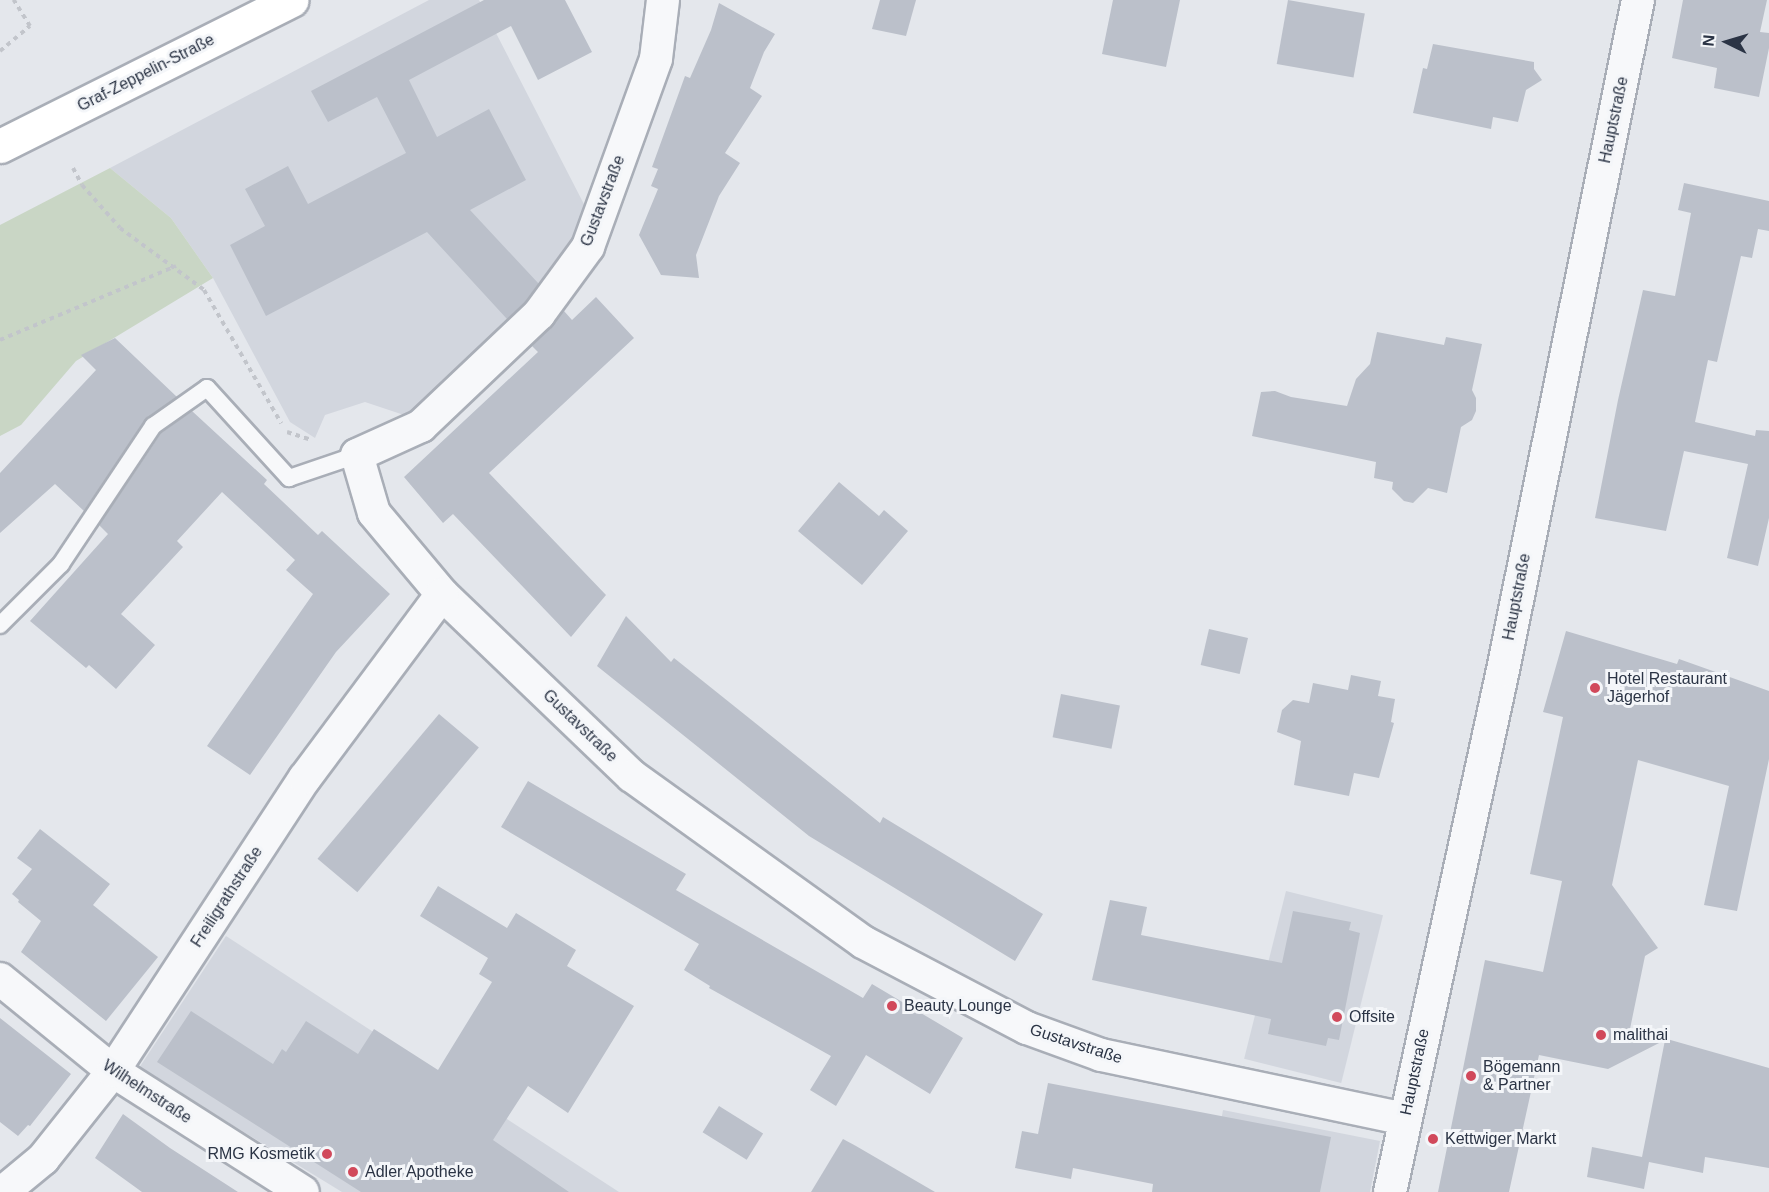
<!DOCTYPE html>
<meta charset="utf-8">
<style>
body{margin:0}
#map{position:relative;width:1769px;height:1192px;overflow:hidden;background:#e4e7ec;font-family:Helvetica,sans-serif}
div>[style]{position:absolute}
.built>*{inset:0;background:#d2d6de;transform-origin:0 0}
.green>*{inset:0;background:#c9d6c5}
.building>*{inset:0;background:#bbc0ca;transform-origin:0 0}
.path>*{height:4px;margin-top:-2px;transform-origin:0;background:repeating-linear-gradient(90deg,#c2c5cb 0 4.5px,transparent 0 9px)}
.roads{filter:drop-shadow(2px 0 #a9aeb7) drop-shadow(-2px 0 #a9aeb7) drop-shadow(0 2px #a9aeb7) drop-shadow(0 -2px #a9aeb7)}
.lane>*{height:16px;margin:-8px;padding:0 8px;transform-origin:8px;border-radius:8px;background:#f7f8fa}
.street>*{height:32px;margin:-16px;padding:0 16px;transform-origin:16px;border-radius:16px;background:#f7f8fa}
.secondary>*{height:33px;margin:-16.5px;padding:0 16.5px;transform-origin:16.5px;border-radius:16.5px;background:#fff}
.dots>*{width:16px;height:16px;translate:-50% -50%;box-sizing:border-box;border:3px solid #f4f6f9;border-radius:50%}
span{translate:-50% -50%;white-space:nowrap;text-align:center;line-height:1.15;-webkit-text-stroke:6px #f4f6f9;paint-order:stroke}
.street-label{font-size:16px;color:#2b3445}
.poi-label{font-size:16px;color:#2b3445}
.left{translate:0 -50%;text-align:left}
.right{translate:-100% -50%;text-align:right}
.north{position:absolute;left:1697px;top:12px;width:60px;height:60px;-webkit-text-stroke:4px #f4f6f9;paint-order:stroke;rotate:275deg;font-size:16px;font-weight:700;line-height:24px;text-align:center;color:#2b3445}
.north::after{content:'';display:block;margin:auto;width:21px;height:27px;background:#2b3445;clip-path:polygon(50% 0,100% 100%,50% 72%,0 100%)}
</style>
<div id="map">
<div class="built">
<div style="clip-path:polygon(429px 0,479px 0,589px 214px,544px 284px,407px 416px,365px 402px,325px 415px,315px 438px,290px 422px,213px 278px,171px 218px,110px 168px)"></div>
<div style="left:1286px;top:891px;width:100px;height:173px;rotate:14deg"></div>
<div style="clip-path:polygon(226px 936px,619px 1192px,342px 1192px,139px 1068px)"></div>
<div style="clip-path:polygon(1223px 1110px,1380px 1141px,1370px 1192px,1183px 1192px,1212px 1172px)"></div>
</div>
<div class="green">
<div style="clip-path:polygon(110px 168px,171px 218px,213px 278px,76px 361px,21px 425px,0 436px,0 225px)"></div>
</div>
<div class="building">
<div style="clip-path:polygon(484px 0,565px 0,592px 52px,538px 80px,511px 26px,409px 80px,437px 137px,489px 109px,526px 180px,470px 210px,539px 284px,525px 302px,507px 319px,427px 232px,266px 316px,230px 245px,265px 226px,245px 189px,288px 166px,308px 204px,406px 153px,377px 97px,328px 122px,311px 91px)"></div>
<div style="clip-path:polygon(880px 0,916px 0,906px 36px,872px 29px)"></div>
<div style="clip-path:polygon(1113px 0,1180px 0,1166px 67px,1102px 54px)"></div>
<div style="left:1288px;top:0;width:78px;height:65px;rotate:10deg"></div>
<div style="clip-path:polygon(1683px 0,1767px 0,1760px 32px,1769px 33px,1769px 48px,1759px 97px,1714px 88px,1717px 68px,1672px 58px)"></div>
<div style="clip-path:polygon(719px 3px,775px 34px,764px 52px,750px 88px,762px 96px,725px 153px,740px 163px,719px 196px,696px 255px,699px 278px,661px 275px,639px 235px,658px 189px,651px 186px,658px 169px,652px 167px,685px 76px,690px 78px,711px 30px)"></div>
<div style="clip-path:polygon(1433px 44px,1534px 62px,1534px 69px,1542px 80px,1526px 90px,1518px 122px,1493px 117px,1491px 129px,1413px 113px,1423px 68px,1427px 69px)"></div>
<div style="clip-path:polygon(1684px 183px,1769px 201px,1769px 231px,1758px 229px,1752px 258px,1741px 256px,1717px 362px,1708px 360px,1695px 422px,1755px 436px,1756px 430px,1769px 431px,1769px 518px,1758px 566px,1727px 558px,1748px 464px,1684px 451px,1666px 531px,1595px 518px,1618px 400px,1643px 290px,1675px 296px,1691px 213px,1678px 210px)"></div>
<div style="clip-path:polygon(596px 297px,634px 338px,489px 473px,606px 595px,571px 637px,453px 514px,443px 523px,404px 477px,538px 352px,532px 346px,564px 311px,572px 320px)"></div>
<div style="clip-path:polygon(1377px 332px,1444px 345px,1446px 337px,1482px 344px,1472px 390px,1476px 398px,1476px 411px,1472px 420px,1461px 427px,1447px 493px,1428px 488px,1413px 503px,1404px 501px,1392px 489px,1393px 482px,1374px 478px,1376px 462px,1252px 436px,1261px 392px,1275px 391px,1291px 397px,1347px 406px,1356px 379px,1370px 364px)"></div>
<div style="clip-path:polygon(115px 338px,177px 397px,145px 420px,84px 511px,55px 484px,0 533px,0 473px,96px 370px,81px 355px)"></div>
<div style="clip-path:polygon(192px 411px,267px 480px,264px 484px,318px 535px,322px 531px,390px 594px,336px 652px,250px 775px,207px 746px,313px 594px,286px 570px,295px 560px,222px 492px,177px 541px,183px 547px,121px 614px,155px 645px,116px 689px,89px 665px,86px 668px,30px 621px,108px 534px,99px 525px,161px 433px)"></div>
<div style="clip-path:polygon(839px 482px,879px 516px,884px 510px,908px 531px,862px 585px,798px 531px)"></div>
<div style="clip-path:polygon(626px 616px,671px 662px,674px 658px,880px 823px,883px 817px,1043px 914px,1015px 961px,809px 836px,597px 666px)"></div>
<div style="left:1209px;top:629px;width:40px;height:37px;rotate:13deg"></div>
<div style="clip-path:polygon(1566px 631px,1677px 664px,1679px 659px,1769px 691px,1769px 759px,1737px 911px,1704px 905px,1729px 786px,1638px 760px,1612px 885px,1658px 948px,1645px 956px,1630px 1029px,1670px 1037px,1667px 1039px,1769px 1068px,1769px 1168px,1705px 1157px,1703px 1173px,1649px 1162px,1644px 1189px,1587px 1177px,1592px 1147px,1642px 1157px,1665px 1040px,1608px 1069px,1539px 1055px,1509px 1192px,1438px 1192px,1485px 960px,1543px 972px,1562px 881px,1530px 874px,1563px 717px,1543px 712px)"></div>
<div style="clip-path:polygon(1351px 675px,1381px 681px,1378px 696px,1395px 699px,1391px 722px,1394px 723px,1379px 778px,1354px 773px,1349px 796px,1294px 785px,1301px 741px,1277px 732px,1282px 710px,1293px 700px,1309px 703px,1313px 683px,1348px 690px)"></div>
<div style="left:1061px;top:694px;width:60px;height:44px;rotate:11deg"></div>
<div style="left:439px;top:714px;width:52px;height:189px;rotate:40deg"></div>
<div style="clip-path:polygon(528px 781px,686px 874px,676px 890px,863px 998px,872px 984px,963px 1038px,930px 1094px,866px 1055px,836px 1106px,810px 1090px,831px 1056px,709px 988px,710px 986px,684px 970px,699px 944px,501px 827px)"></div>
<div style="clip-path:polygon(40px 829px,110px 884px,93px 905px,158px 957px,106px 1021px,21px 952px,41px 921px,18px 902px,19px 900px,12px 894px,32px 869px,17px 858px)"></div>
<div style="clip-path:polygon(438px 886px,507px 928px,516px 913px,576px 950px,567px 966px,634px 1006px,568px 1113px,528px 1086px,493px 1140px,569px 1192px,361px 1192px,157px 1062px,191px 1011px,273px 1064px,282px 1049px,286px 1052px,306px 1021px,358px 1054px,374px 1029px,438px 1070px,492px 982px,479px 974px,488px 958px,420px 916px)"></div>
<div style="clip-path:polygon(1110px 900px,1147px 907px,1141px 935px,1282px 963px,1293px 911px,1351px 922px,1349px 930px,1360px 933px,1339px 1040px,1328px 1038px,1326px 1046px,1268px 1034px,1271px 1019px,1092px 980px)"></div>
<div style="clip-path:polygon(0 1018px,71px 1074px,30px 1126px,28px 1125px,18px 1136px,0 1122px)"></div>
<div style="clip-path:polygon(1048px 1083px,1331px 1137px,1320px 1192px,1152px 1192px,1153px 1184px,1073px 1168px,1071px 1179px,1015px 1168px,1022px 1131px,1038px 1134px)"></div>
<div style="left:719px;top:1106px;width:52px;height:31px;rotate:32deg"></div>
<div style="clip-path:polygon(123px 1114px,170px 1148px,238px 1192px,142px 1192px,95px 1158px)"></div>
<div style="clip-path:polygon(843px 1139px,856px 1146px,935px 1192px,811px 1192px)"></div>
</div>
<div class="path">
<div style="left:0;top:51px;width:39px;rotate:-40deg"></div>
<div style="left:30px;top:26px;width:31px;rotate:-122deg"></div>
<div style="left:73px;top:168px;width:19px;rotate:62deg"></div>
<div style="left:82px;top:185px;width:57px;rotate:48.5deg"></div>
<div style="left:120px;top:228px;width:104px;rotate:36.4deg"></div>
<div style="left:204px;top:290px;width:154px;rotate:59.9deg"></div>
<div style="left:0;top:340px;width:191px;rotate:-22.8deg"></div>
<div style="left:287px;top:432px;width:25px;rotate:18deg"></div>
</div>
<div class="roads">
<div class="lane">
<div style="left:0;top:625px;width:86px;rotate:-45deg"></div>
<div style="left:61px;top:564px;width:166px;rotate:-56.3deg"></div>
<div style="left:153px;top:426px;width:66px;rotate:-35.1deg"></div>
<div style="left:207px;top:388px;width:122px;rotate:47.7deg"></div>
<div style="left:289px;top:478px;width:72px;rotate:-18.7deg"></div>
</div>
<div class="street">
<div style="left:663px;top:0;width:59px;rotate:96.8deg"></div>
<div style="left:656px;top:59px;width:200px;rotate:109.9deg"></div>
<div style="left:588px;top:247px;width:83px;rotate:126.2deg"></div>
<div style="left:539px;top:314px;width:163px;rotate:136.5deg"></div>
<div style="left:421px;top:426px;width:70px;rotate:155.6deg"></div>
<div style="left:357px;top:455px;width:60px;rotate:73.7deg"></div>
<div style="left:374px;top:513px;width:106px;rotate:50deg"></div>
<div style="left:442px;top:594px;width:263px;rotate:43.8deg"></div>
<div style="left:632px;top:776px;width:284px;rotate:35.7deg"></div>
<div style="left:863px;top:942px;width:185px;rotate:27.7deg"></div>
<div style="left:1027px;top:1028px;width:79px;rotate:20deg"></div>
<div style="left:1101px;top:1055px;width:311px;rotate:11.9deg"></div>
<div style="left:0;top:979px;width:146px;rotate:39.2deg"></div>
<div style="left:113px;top:1071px;width:225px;rotate:32.5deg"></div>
<div style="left:3px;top:1192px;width:52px;rotate:-39.5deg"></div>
<div style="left:43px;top:1159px;width:112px;rotate:-51.5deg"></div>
<div style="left:113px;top:1071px;width:350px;rotate:-56.8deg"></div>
<div style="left:305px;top:778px;width:229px;rotate:-53.3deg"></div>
<div style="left:1390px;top:1192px;width:534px;rotate:-77.79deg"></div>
<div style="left:1503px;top:670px;width:683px;rotate:-78.61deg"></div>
</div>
<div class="secondary">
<div style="left:0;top:146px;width:326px;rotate:-26.6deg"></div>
</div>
</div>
<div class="dots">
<div style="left:1595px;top:688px;background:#d1495b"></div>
<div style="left:892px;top:1006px;background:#d1495b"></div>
<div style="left:1337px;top:1017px;background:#d1495b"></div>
<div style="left:1601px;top:1035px;background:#d1495b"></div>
<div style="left:1471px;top:1076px;background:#d1495b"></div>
<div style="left:1433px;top:1139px;background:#d1495b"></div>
<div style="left:327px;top:1154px;background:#d1495b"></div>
<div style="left:353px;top:1172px;background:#d1495b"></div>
</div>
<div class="street-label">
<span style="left:146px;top:73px;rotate:-27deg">Graf-Zeppelin-Straße</span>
<span style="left:1614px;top:120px;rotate:-78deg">Hauptstraße</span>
<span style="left:603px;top:201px;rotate:-69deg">Gustavstraße</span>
<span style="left:1517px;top:597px;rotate:-79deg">Hauptstraße</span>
<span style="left:580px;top:726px;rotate:44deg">Gustavstraße</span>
<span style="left:227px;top:897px;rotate:-57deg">Freiligrathstraße</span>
<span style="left:1076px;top:1044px;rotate:18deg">Gustavstraße</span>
<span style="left:1415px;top:1072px;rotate:-78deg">Hauptstraße</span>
<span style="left:147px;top:1092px;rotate:33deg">Wilhelmstraße</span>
</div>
<div class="poi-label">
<span class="left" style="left:1607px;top:688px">Hotel Restaurant<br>Jägerhof</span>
<span class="left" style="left:904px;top:1006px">Beauty Lounge</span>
<span class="left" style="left:1349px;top:1017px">Offsite</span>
<span class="left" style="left:1613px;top:1035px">malithai</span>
<span class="left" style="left:1483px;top:1076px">Bögemann<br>&amp; Partner</span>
<span class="left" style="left:1445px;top:1139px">Kettwiger Markt</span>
<span class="right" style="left:315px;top:1154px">RMG Kosmetik</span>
<span class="left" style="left:365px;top:1172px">Adler Apotheke</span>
</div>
<div class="north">N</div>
</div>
